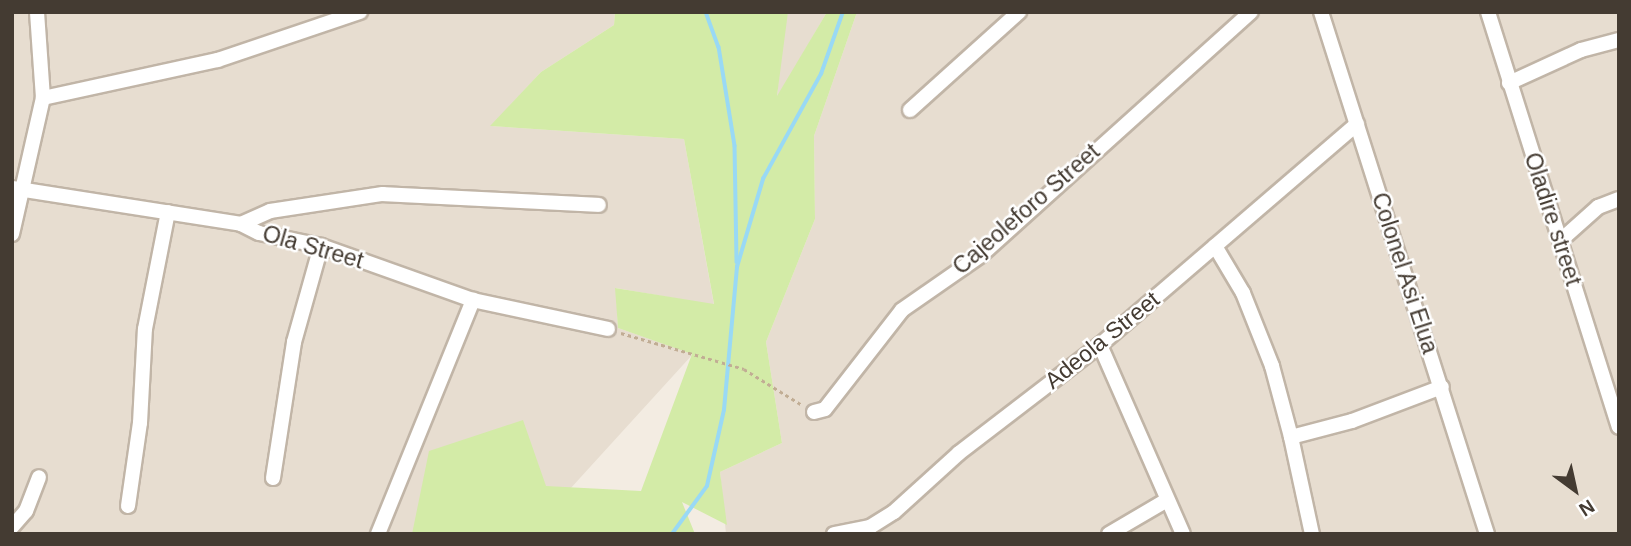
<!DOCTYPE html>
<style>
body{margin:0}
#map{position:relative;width:1631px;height:546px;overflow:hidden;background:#f3ece2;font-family:Arial,sans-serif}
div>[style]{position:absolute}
.residential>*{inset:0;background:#e7ddd0}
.green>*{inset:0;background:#d3eba7}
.stream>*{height:3.5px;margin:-1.75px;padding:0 1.75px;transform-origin:1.75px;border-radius:1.75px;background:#99d9f5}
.path>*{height:2.5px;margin-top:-1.25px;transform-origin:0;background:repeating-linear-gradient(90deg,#c1ad94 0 3.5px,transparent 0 7px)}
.roads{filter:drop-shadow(2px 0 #c1b5a7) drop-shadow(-2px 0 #c1b5a7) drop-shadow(0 2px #c1b5a7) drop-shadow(0 -2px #c1b5a7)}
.minor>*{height:14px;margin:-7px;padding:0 7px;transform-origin:7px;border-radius:7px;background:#fff}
span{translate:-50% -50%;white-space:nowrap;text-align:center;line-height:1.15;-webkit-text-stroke:5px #fff;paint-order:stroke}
.street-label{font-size:23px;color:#443b32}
.frame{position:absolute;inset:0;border:14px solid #443b32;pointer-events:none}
.north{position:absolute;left:1540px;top:455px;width:70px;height:70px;-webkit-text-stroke:5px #fff;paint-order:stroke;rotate:147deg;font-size:19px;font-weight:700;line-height:28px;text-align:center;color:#443b32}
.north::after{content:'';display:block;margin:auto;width:24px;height:32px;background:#443b32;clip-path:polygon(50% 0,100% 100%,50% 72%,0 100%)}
</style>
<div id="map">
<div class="residential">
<div style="clip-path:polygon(12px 12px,615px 12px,614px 25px,541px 72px,491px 126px,684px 139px,714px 305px,616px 288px,618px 328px,693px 354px,529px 534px,12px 534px)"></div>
<div style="clip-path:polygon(788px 12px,827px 12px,777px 98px,782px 35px)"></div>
<div style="clip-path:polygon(857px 12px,1619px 12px,1619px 534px,726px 534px,720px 472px,782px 443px,766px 342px,815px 219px,814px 136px)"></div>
</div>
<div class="green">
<div style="clip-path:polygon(615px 12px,788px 12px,777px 96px,827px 12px,857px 12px,814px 136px,815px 219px,766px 342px,782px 443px,720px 472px,727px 525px,682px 502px,695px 534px,412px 534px,429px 451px,523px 420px,546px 486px,641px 491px,692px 354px,618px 328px,615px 288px,714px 304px,684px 139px,490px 126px,541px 72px,614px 25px)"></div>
</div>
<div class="stream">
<div style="left:706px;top:12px;width:37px;rotate:70deg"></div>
<div style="left:719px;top:47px;width:100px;rotate:80.8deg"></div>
<div style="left:735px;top:146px;width:116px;rotate:89deg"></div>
<div style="left:672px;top:534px;width:59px;rotate:-53.9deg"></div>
<div style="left:707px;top:486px;width:78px;rotate:-77.4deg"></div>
<div style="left:724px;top:410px;width:144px;rotate:-84.8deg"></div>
<div style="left:737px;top:267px;width:92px;rotate:-73.5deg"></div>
<div style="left:763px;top:179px;width:120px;rotate:-61.1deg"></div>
<div style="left:821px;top:74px;width:66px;rotate:-70.5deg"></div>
</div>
<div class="path">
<div style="left:621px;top:333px;width:128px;rotate:16.3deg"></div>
<div style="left:744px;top:369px;width:68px;rotate:31.8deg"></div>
</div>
<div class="roads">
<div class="minor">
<div style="left:1321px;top:12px;width:548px;rotate:72.36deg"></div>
<div style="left:1488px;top:12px;width:435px;rotate:72.5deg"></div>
<div style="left:1509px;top:83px;width:79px;rotate:-24.6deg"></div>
<div style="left:1581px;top:50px;width:39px;rotate:-15deg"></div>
<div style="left:43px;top:98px;width:179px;rotate:-12.3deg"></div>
<div style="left:218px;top:60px;width:150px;rotate:-18.7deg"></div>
<div style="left:910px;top:110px;width:147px;rotate:-42deg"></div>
<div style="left:12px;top:188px;width:232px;rotate:8.9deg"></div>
<div style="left:241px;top:224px;width:20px;rotate:27deg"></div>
<div style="left:259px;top:233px;width:63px;rotate:11.8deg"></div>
<div style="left:321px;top:246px;width:161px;rotate:19.6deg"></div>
<div style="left:473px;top:300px;width:138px;rotate:12.1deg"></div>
<div style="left:241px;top:224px;width:32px;rotate:-24deg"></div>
<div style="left:270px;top:211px;width:114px;rotate:-8.6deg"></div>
<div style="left:383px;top:194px;width:216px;rotate:2.9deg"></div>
<div style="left:12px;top:234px;width:139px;rotate:-77.2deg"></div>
<div style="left:43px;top:98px;width:86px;rotate:-94deg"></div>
<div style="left:1561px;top:240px;width:50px;rotate:-41.7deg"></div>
<div style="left:1598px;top:207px;width:22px;rotate:-21deg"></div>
<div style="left:1215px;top:246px;width:55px;rotate:59.2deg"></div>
<div style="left:1243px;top:293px;width:79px;rotate:68.3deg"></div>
<div style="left:1272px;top:366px;width:73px;rotate:75deg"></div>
<div style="left:1291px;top:437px;width:63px;rotate:-14.7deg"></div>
<div style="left:1352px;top:421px;width:96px;rotate:-20.7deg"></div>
<div style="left:1100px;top:345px;width:206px;rotate:66.3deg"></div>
<div style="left:814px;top:412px;width:11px;rotate:-15deg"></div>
<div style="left:825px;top:409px;width:125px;rotate:-52.1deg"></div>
<div style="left:902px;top:310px;width:96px;rotate:-34.8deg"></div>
<div style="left:981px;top:255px;width:363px;rotate:-42deg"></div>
<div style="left:1291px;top:437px;width:99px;rotate:77.8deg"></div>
<div style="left:273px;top:478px;width:138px;rotate:-81.2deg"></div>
<div style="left:294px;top:342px;width:100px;rotate:-74.3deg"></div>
<div style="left:128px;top:506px;width:84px;rotate:-81.8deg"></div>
<div style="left:140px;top:423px;width:94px;rotate:-87deg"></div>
<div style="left:145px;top:329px;width:119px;rotate:-78.9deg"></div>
<div style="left:12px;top:527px;width:21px;rotate:-49deg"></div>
<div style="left:26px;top:511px;width:36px;rotate:-69deg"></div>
<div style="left:378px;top:534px;width:253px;rotate:-67.9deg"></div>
<div style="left:834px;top:534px;width:37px;rotate:-11deg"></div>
<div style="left:870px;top:527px;width:28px;rotate:-32deg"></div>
<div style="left:894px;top:512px;width:88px;rotate:-42.2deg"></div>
<div style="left:959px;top:453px;width:178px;rotate:-37.5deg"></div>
<div style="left:1100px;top:345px;width:339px;rotate:-40.7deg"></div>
<div style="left:1109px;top:534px;width:67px;rotate:-30.4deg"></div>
</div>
</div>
<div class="street-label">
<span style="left:1026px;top:209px;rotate:-41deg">Cajeoleforo Street</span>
<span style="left:1553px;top:219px;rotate:72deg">Oladire street</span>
<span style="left:313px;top:247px;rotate:16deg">Ola Street</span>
<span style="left:1405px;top:273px;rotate:72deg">Colonel Asi Elua</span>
<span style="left:1102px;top:340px;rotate:-39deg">Adeola Street</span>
</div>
<div class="frame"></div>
<div class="north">N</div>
</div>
